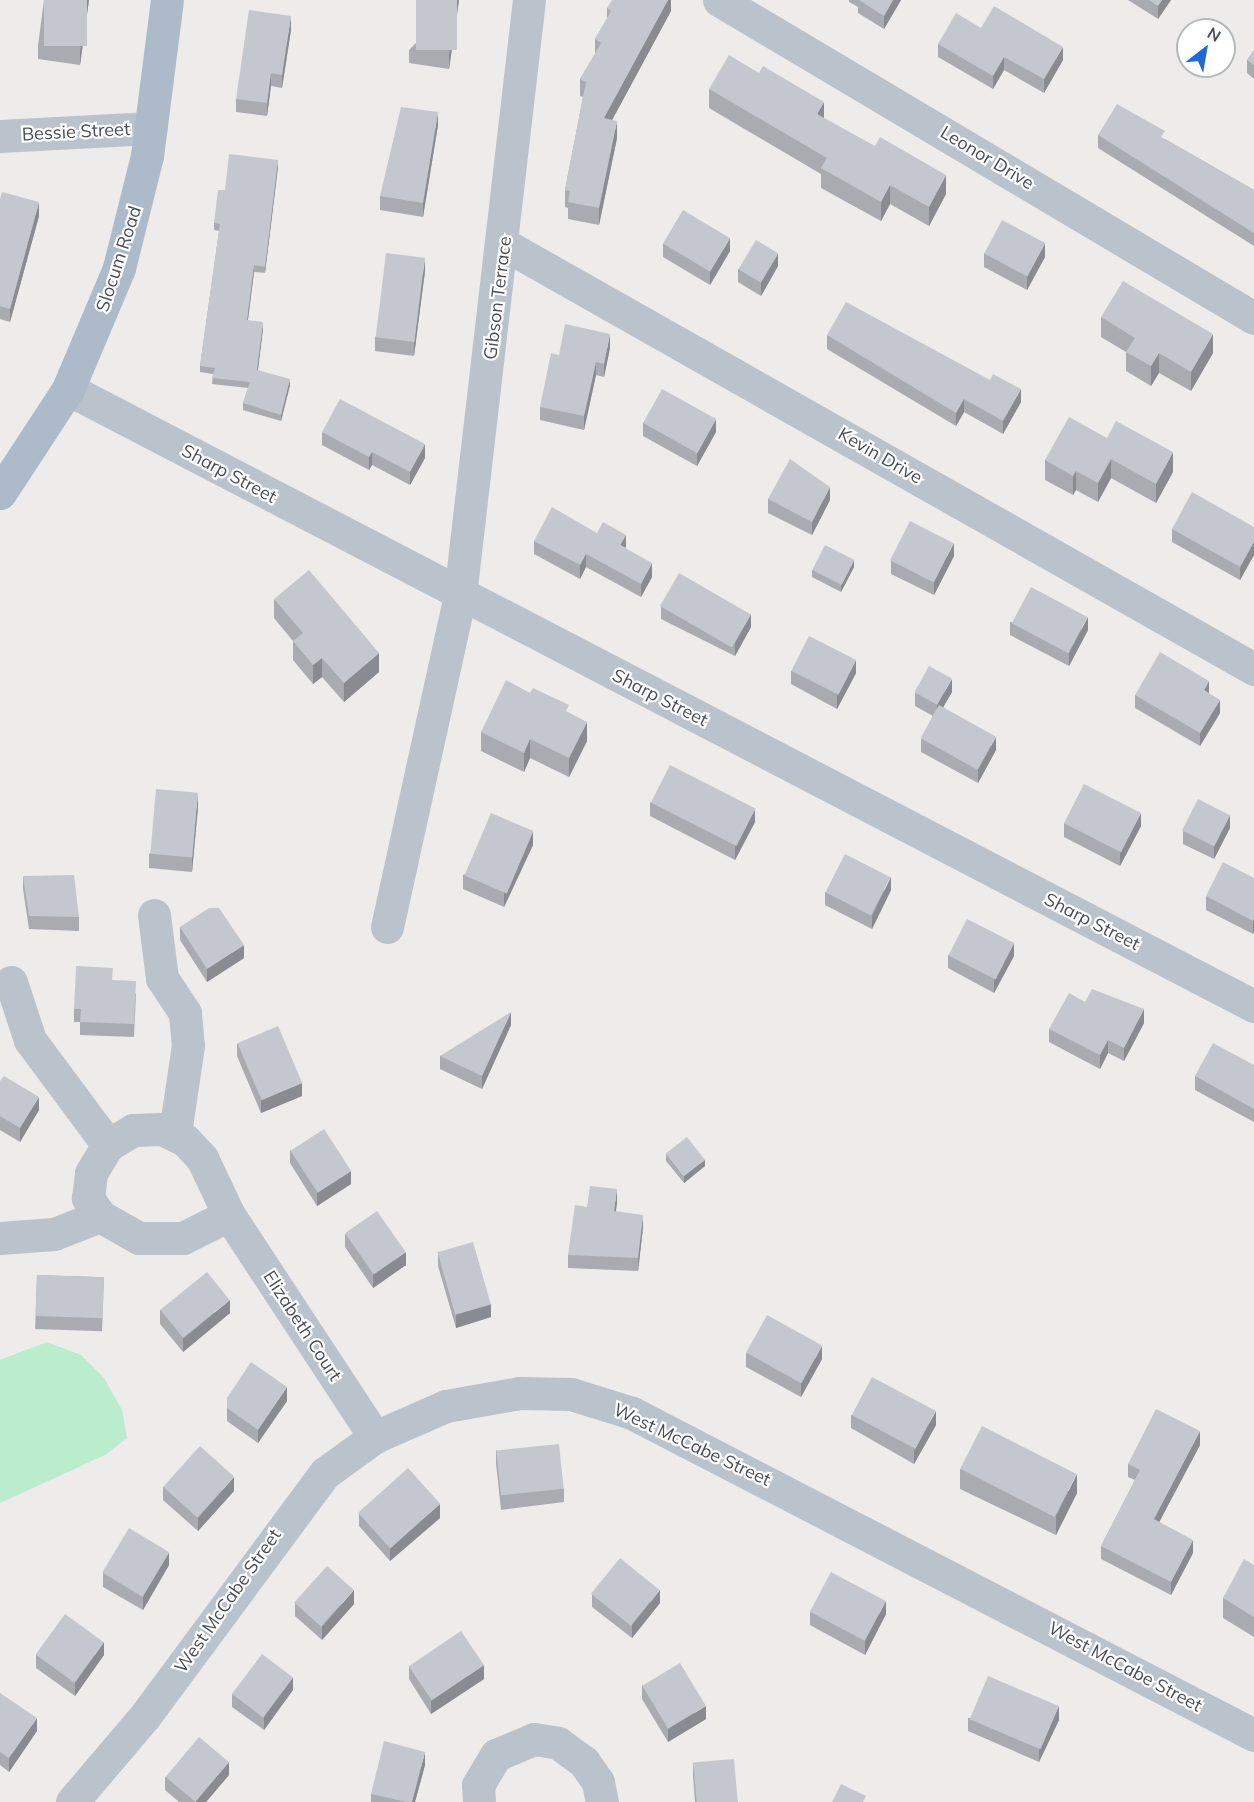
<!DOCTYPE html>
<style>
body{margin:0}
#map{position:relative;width:1254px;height:1802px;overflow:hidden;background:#eeebeb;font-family:Mulish,sans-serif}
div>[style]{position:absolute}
.green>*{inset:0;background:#baecce}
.minor>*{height:33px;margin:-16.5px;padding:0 16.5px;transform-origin:16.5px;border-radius:16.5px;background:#bac2cb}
.major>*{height:33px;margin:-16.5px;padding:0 16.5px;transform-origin:16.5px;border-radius:16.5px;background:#acbaca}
.wall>*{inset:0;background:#a9abb1;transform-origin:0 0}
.shaded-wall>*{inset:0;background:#8a8b90}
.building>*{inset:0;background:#c5c7ce;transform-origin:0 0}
span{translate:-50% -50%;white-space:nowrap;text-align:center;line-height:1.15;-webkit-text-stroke:4.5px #fff;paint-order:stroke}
.street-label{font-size:18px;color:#454e58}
.north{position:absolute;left:1176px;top:18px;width:60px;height:60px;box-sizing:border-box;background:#fff;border:2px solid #b5b8bc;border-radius:50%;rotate:31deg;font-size:16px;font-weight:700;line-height:24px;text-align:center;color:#454e58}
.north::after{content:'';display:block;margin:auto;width:21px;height:27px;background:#206ad4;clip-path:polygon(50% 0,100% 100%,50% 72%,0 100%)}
</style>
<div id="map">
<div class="green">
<div style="clip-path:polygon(47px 1342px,81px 1355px,104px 1378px,122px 1410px,127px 1438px,105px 1455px,0 1503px,0 1360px)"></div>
</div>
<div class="minor">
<div style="left:719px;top:0;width:622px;rotate:30.73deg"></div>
<div style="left:0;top:136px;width:151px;rotate:-3deg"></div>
<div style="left:505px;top:245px;width:861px;rotate:29.51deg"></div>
<div style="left:68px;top:389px;width:1337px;rotate:27.49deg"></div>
<div style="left:154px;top:915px;width:64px;rotate:82.8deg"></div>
<div style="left:162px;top:978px;width:42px;rotate:56.7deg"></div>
<div style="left:185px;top:1013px;width:32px;rotate:85deg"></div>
<div style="left:188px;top:1045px;width:89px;rotate:98.4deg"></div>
<div style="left:387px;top:927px;width:340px;rotate:-77.6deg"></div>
<div style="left:460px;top:595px;width:599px;rotate:-83.39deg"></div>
<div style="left:11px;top:982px;width:61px;rotate:71.9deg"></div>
<div style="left:30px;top:1040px;width:131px;rotate:53.4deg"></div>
<div style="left:229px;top:1215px;width:51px;rotate:153.4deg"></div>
<div style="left:183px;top:1238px;width:44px;rotate:180deg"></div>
<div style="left:139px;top:1238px;width:45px;rotate:-150.6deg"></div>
<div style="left:100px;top:1216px;width:22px;rotate:-124deg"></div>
<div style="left:88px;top:1198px;width:25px;rotate:-83deg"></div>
<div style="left:91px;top:1173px;width:33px;rotate:-59deg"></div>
<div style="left:108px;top:1145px;width:29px;rotate:-31deg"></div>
<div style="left:133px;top:1130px;width:29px;rotate:-2deg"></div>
<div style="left:162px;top:1129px;width:25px;rotate:26deg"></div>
<div style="left:185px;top:1140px;width:25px;rotate:47deg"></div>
<div style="left:202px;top:1158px;width:63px;rotate:64.7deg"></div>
<div style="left:229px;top:1215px;width:266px;rotate:56.7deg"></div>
<div style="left:0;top:1238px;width:54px;rotate:-4.2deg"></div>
<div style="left:54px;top:1234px;width:49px;rotate:-21.4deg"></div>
<div style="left:72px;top:1802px;width:113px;rotate:-49.7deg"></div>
<div style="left:145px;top:1716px;width:302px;rotate:-53.5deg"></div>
<div style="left:325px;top:1473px;width:62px;rotate:-35.8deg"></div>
<div style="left:375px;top:1437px;width:77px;rotate:-23.6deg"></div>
<div style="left:446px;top:1406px;width:75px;rotate:-10deg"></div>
<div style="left:520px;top:1393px;width:51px;rotate:1.1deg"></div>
<div style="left:571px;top:1394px;width:64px;rotate:17.3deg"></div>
<div style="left:632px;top:1413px;width:700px;rotate:27.37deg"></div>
<div style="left:479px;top:1802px;width:17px;rotate:-93deg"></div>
<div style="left:478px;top:1785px;width:35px;rotate:-59deg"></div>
<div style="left:496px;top:1755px;width:41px;rotate:-22.8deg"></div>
<div style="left:534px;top:1739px;width:24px;rotate:9deg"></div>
<div style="left:558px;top:1743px;width:32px;rotate:36deg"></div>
<div style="left:584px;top:1762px;width:24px;rotate:55deg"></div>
<div style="left:598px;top:1782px;width:20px;rotate:79deg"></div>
</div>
<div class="major">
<div style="left:0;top:493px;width:124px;rotate:-56.8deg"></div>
<div style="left:68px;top:389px;width:131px;rotate:-67.1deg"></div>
<div style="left:119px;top:268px;width:115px;rotate:-76deg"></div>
<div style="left:147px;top:156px;width:157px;rotate:-82.7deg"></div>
</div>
<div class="wall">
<div style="clip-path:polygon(44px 0,89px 0,80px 65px,38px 59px,38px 46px)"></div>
<div style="clip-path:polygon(459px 0,449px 69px,409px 63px,409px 50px)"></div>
<div style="clip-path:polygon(671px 0,671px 11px,612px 120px,617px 138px,599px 225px,568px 219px,568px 208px,565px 207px,565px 190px,583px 97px,580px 96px,580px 79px,595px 55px,595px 39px,607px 19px,607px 8px)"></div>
<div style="clip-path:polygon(849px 0,901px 0,884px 29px,858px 13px,858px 7px,849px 2px)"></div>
<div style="clip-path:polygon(1128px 0,1171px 0,1158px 19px)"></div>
<div style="clip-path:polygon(981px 28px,1063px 60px,1044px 93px,1004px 70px,993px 89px,938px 57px,938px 44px)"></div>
<div style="clip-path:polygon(291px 30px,282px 88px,271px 86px,267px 116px,236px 112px,236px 99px)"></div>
<div style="clip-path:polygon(1254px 50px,1254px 79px,1247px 73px,1247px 60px)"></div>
<div style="clip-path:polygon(709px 89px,824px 118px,946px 194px,929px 226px,890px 204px,881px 221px,821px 188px,821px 174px,709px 108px)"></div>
<div style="clip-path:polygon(438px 125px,423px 217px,380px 210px,380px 196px)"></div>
<div style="clip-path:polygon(1098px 135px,1165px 139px,1254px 190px,1254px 246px,1098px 148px)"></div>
<div style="clip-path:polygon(278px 167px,265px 273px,254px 272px,248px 320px,263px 329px,258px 370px,290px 385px,281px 421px,243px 410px,243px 403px,248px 388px,212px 384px,213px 374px,200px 372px,200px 366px,219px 231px,214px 230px,214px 223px,225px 190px)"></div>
<div style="clip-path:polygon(0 199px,39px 216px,10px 322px,0 319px)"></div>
<div style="clip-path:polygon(663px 244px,730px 251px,710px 285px,663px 257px)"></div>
<div style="clip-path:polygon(984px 253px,1045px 257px,1027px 290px,984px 267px)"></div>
<div style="clip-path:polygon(778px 266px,761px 296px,738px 282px,738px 269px)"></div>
<div style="clip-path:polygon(425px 271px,414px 356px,375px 351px,375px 337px)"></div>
<div style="clip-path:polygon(1101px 317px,1213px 353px,1191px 391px,1159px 373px,1151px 386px,1126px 371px,1126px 352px,1101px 337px)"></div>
<div style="clip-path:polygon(827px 335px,1021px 402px,1003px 434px,964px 412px,956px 426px,827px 349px)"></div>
<div style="clip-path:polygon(610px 348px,604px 377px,596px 375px,584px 430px,540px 420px,540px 407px,559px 355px)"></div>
<div style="clip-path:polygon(643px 423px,716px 432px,697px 466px,643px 436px)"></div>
<div style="clip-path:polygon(322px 432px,425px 458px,410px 485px,372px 465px,369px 470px,322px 445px)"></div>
<div style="clip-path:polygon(1107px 438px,1173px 472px,1156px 503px,1111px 478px,1098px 502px,1076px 490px,1073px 495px,1045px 480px,1045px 460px)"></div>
<div style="clip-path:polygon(768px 499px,830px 500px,812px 535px,768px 513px)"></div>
<div style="clip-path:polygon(1254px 527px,1254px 555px,1240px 580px,1172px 542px,1172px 529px)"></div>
<div style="clip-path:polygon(534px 541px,626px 549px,652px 577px,641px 597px,586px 567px,580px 579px,534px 554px)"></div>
<div style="clip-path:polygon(954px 556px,934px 595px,891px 574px,891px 561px)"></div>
<div style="clip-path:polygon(854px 567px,841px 592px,812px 577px,812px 570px)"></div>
<div style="clip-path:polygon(274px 599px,379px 672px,344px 702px,322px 677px,313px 684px,293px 660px,293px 641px,274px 618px)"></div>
<div style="clip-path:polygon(661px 606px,751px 627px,735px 656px,661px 619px)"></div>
<div style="clip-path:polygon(1010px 622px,1088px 630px,1069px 666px,1010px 635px)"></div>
<div style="clip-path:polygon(791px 671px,856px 673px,837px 709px,791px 684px)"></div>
<div style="clip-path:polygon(952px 692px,943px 707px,996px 750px,978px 783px,921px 752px,921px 739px,933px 716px,915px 706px,915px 693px)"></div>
<div style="clip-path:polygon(1209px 694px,1220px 713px,1200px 746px,1135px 708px,1135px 695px)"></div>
<div style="clip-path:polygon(569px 713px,587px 741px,569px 777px,530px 758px,524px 772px,481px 751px,481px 732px)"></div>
<div style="clip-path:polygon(650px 802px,755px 822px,735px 860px,650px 816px)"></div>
<div style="clip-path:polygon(198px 807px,192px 872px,149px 868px,149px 854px)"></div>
<div style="clip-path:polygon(1064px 823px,1141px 826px,1120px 866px,1064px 837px)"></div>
<div style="clip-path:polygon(1230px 828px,1214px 859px,1183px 844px,1183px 831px)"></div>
<div style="clip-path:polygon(533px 845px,504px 907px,463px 889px,463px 875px)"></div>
<div style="clip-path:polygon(23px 876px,79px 917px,79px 931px,29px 929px,23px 889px)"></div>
<div style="clip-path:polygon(1254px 878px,1254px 932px,1253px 934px,1206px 910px,1206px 896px)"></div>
<div style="clip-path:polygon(891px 890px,872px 929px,825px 905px,825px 892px)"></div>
<div style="clip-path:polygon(180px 927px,244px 958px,207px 982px,180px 940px)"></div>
<div style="clip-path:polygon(948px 955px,1014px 956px,994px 993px,948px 968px)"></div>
<div style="clip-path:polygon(113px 980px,136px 994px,134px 1037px,80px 1035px,80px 1022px,74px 1022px,74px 1009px)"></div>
<div style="clip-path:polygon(1085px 1002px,1144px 1023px,1124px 1061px,1108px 1053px,1100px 1069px,1049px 1042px,1049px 1029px)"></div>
<div style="clip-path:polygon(511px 1025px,482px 1089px,440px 1069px,440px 1056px)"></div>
<div style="clip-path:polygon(237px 1043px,302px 1096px,261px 1113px,237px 1056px)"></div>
<div style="clip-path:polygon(1254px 1065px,1254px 1122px,1195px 1090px,1195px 1076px)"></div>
<div style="clip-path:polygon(0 1081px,39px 1110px,20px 1142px,0 1130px)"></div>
<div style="clip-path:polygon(290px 1150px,351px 1184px,317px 1206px,290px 1163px)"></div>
<div style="clip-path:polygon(666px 1154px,705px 1166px,684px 1183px,666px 1161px)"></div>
<div style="clip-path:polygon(617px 1202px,616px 1211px,643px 1228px,638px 1271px,568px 1268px,568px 1255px,587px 1207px)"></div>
<div style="clip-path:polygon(345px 1234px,406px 1265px,373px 1288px,345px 1247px)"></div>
<div style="clip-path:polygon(438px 1253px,491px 1317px,456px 1328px,438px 1266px)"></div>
<div style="left:37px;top:1275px;width:67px;height:54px;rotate:2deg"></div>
<div style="clip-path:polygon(160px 1310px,230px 1313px,183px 1352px,160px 1324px)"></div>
<div style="clip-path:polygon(746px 1353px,822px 1359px,801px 1397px,746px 1367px)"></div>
<div style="clip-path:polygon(227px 1398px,287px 1401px,258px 1443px,227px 1421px)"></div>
<div style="clip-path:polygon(851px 1415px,936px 1425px,914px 1464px,851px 1428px)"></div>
<div style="clip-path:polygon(1200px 1445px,1159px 1522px,1193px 1553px,1171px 1595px,1101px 1559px,1101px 1546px,1135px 1480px,1128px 1477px,1128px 1464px)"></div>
<div style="clip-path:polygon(496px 1450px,564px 1489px,564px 1502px,501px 1510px,496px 1463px)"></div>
<div style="clip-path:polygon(960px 1469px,1077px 1493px,1056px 1535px,960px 1489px)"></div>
<div style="clip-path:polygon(163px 1487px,234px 1491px,198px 1531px,163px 1500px)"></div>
<div style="clip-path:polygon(359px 1513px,440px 1518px,390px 1561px,359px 1526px)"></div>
<div style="clip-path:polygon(169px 1565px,143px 1610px,103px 1587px,103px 1573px)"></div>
<div style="clip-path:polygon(1254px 1565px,1254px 1637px,1223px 1618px,1223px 1598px)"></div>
<div style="clip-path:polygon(592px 1594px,660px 1603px,632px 1638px,592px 1607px)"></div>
<div style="clip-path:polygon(295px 1603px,354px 1604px,322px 1640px,295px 1616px)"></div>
<div style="clip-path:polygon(810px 1612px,886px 1614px,865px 1655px,810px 1625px)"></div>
<div style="clip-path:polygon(36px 1655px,104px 1655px,75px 1696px,36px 1668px)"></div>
<div style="clip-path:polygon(409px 1666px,484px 1679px,431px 1714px,409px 1679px)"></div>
<div style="clip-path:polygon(642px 1685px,706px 1719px,668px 1742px,642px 1699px)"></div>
<div style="clip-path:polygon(293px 1690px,264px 1730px,232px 1707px,232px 1694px)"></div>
<div style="clip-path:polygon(0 1693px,37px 1731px,9px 1772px,0 1765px)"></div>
<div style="clip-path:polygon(968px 1718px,1059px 1720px,1039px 1762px,968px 1731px)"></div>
<div style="clip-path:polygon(693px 1763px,738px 1802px,695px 1802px,693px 1776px)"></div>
<div style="clip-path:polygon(425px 1765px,415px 1802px,371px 1802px,371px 1794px)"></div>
<div style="clip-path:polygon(229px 1775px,206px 1802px,179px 1802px,165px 1790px,165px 1777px)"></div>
</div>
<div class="shaded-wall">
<div style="clip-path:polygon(87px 0,89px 0,80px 65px,80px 52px)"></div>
<div style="clip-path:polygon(457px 0,459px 0,449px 69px,449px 55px)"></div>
<div style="clip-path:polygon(668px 0,671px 0,671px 11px,604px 135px,604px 118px)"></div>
<div style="clip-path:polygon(893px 0,901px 0,884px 29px,884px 16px)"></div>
<div style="clip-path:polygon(1162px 0,1171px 0,1158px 19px,1158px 6px)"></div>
<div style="clip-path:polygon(291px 16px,291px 30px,282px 88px,282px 75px)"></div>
<div style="clip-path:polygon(1063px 47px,1063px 60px,1044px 93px,1044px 79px)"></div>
<div style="clip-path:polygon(1004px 57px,1004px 70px,993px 89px,993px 76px)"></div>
<div style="clip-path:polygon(271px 73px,271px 86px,267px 116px,267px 103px)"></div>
<div style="clip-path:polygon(824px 102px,824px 121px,817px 114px)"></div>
<div style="clip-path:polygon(438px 112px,438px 125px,423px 217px,423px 203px)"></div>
<div style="clip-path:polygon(617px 121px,617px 138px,599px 225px,599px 208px)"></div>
<div style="clip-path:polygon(278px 160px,278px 167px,265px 273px,265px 267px)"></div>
<div style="clip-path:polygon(946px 175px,946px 194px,929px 226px,929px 207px)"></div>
<div style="clip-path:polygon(890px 185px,890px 204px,881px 221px,881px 202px)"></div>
<div style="clip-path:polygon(39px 202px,39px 216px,10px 322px,10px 309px)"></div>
<div style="clip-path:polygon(730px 238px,730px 251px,710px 285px,710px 272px)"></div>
<div style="clip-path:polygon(1045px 243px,1045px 257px,1027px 290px,1027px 277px)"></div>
<div style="clip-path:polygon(778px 253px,778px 266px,761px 296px,761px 283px)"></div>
<div style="clip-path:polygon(425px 258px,425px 271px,414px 356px,414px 343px)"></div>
<div style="clip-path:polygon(254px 265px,254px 272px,247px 327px,247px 320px)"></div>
<div style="clip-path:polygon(263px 322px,263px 329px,257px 377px,257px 370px)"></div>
<div style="clip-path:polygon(610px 334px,610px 348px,604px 377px,604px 364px)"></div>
<div style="clip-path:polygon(1213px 334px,1213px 353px,1191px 391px,1191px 372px)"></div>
<div style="clip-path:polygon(1159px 353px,1159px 373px,1151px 386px,1151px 366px)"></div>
<div style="clip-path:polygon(596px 362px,596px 375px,584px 430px,584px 416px)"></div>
<div style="clip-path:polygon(290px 379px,290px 385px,281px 421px,281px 415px)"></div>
<div style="clip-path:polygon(1021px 389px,1021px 402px,1003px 434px,1003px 421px)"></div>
<div style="clip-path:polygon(964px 399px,964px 412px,956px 426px,956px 413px)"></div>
<div style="clip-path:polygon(716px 419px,716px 432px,697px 466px,697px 453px)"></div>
<div style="clip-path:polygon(425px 444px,425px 458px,410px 485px,410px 472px)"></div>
<div style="clip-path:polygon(372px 452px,372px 465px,369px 470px,369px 457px)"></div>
<div style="clip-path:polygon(1173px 452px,1173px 472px,1156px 503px,1156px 484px)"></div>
<div style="clip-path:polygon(1111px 459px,1111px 478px,1098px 502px,1098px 483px)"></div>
<div style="clip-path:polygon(1076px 471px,1076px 490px,1073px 495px,1073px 476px)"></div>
<div style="clip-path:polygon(830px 487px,830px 500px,812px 535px,812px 522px)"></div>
<div style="clip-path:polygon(626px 535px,626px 548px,620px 545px)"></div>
<div style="clip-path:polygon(1254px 542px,1254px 555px,1240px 580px,1240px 567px)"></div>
<div style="clip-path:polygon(954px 543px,954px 556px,934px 595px,934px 582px)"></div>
<div style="clip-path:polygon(586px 554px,586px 567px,580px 579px,580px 565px)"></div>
<div style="clip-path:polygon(854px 560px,854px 567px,841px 592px,841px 585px)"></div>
<div style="clip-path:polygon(652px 563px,652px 577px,641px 597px,641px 584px)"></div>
<div style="clip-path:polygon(751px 614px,751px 627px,735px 656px,735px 643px)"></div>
<div style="clip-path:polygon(1088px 617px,1088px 630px,1069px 666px,1069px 653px)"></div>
<div style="clip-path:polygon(379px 653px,379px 672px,344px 702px,344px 683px)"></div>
<div style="clip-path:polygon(322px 658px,322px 677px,313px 684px,313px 665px)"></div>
<div style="clip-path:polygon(856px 660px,856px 673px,837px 709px,837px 696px)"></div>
<div style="clip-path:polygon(952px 679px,952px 692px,937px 718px,937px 705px)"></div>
<div style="clip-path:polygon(1209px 681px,1209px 694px,1204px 690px)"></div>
<div style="clip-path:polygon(1220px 700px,1220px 713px,1200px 746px,1200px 733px)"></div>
<div style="clip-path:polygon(587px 722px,587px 741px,569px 777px,569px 758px)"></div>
<div style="clip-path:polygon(996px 737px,996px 750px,978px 783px,978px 770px)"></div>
<div style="clip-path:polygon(530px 739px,530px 758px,524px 772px,524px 753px)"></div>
<div style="clip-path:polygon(198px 793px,198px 807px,192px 872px,192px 859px)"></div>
<div style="clip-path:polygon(755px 809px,755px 822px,735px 860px,735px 847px)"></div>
<div style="clip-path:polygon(1141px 813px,1141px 826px,1120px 866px,1120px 853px)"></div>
<div style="clip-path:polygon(1230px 815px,1230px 828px,1214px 859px,1214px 846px)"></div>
<div style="clip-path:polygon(533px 831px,533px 845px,504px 907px,504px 894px)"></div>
<div style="clip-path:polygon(891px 877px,891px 890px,872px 929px,872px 916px)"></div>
<div style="clip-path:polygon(1254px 919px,1254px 932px,1253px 934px,1253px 921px)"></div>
<div style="clip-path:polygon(1014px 943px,1014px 956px,994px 993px,994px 979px)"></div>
<div style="clip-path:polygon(244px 945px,244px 958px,207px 982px,207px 969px)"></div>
<div style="clip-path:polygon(1144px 1009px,1144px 1023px,1124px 1061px,1124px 1048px)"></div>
<div style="clip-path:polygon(511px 1012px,511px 1025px,482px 1089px,482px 1076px)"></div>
<div style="clip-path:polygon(1108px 1040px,1108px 1053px,1100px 1069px,1100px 1055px)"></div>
<div style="clip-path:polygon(302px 1083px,302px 1096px,261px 1113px,261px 1100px)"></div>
<div style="clip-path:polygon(39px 1097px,39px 1110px,20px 1142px,20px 1128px)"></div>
<div style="clip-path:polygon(705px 1160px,705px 1166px,684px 1183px,684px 1176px)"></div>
<div style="clip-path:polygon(351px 1171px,351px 1184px,317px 1206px,317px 1193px)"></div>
<div style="clip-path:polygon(617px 1189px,617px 1202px,614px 1224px,614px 1211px)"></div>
<div style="clip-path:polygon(643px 1215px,643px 1228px,638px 1271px,638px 1258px)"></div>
<div style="clip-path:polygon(406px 1252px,406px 1265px,373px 1288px,373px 1275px)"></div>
<div style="clip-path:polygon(230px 1300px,230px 1313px,183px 1352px,183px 1339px)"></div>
<div style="clip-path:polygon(491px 1304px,491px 1317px,456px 1328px,456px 1314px)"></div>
<div style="clip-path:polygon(822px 1346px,822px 1359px,801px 1397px,801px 1384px)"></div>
<div style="clip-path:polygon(287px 1387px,287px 1401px,258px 1443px,258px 1430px)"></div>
<div style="clip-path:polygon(936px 1411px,936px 1425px,914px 1464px,914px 1451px)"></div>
<div style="clip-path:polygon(1200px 1431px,1200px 1445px,1154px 1532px,1154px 1519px)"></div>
<div style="clip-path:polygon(1077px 1474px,1077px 1493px,1056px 1535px,1056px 1516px)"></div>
<div style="clip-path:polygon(234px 1477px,234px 1491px,198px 1531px,198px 1518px)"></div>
<div style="clip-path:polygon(440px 1504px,440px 1518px,390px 1561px,390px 1548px)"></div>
<div style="clip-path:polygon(1193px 1540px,1193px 1553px,1171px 1595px,1171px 1582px)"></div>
<div style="clip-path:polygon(169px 1552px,169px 1565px,143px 1610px,143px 1597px)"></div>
<div style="clip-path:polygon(354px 1590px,354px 1604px,322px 1640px,322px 1627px)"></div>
<div style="clip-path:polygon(660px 1590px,660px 1603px,632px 1638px,632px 1625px)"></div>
<div style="clip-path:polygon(886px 1601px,886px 1614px,865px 1655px,865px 1641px)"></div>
<div style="clip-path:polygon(104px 1642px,104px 1655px,75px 1696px,75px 1683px)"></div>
<div style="clip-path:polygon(484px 1665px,484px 1679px,431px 1714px,431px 1701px)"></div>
<div style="clip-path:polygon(293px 1677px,293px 1690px,264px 1730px,264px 1717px)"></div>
<div style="clip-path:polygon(706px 1706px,706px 1719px,668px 1742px,668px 1729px)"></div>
<div style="clip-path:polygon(1059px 1706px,1059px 1720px,1039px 1762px,1039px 1749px)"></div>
<div style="clip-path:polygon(37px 1718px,37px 1731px,9px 1772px,9px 1758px)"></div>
<div style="clip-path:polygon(425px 1752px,425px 1765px,415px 1802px,412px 1802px)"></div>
<div style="clip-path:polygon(229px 1762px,229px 1775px,206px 1802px,195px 1802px)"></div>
</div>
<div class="building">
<div style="left:44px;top:0;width:43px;height:46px"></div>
<div style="left:416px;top:0;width:41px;height:50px"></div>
<div style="clip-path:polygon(612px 0,668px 0,604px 118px,617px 121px,599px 208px,568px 202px,570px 191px,565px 190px,586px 82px,580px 79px,601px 43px,595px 39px,611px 11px,607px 8px)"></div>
<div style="clip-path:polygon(859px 0,893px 0,884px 16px)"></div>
<div style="clip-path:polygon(1149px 0,1162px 0,1158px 6px)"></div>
<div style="clip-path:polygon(994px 6px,1063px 47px,1044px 79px,1004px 57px,993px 76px,938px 44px,956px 13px,981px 28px)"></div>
<div style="clip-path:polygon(249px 10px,291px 16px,282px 75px,271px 73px,267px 103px,236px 99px)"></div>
<div style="clip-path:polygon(1254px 50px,1254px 65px,1247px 60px)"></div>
<div style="clip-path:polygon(729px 55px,759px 73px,763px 66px,824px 102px,817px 114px,875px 146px,880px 137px,946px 175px,929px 207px,890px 185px,881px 202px,821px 168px,827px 158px,709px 89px)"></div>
<div style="clip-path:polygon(1117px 104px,1165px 131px,1161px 137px,1254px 190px,1254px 233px,1098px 135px)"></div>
<div style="clip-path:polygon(401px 107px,438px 112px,423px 203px,380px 196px)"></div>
<div style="clip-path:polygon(229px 154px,278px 160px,265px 267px,254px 265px,247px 320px,263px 322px,257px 370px,290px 379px,281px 415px,243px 403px,250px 382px,212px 378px,215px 368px,200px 366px,220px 224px,214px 223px,218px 190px,225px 190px)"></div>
<div style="clip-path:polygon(2px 192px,39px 202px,10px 309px,0 306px,0 199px)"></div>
<div style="left:683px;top:210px;width:55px;height:39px;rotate:31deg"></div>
<div style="left:1002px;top:220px;width:49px;height:38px;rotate:28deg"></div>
<div style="left:756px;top:240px;width:26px;height:34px;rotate:31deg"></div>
<div style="left:386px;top:253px;width:39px;height:85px;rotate:7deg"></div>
<div style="clip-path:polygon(1123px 281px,1213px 334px,1191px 372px,1159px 353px,1151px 366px,1126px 352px,1135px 338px,1101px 317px)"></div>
<div style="clip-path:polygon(846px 302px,990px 380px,993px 374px,1021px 389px,1003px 421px,964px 399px,956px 413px,827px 335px)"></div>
<div style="clip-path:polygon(565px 324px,610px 334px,604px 364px,596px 362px,584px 416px,540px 407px,551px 353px,559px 355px)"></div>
<div style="left:662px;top:389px;width:62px;height:39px;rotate:29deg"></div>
<div style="clip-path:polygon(340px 399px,425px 444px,410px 472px,372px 452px,369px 457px,322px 432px)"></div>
<div style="clip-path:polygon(1069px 417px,1107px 438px,1116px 421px,1173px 452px,1156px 484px,1111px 459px,1098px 483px,1076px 471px,1073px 476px,1045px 460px)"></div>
<div style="clip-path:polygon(790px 459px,830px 487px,812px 522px,768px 499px)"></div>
<div style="clip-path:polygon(1192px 492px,1254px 527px,1254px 542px,1240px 567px,1172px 529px)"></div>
<div style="clip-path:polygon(552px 507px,597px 533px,603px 522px,626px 535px,620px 545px,652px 563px,641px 584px,586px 554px,580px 565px,534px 541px)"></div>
<div style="left:910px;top:521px;width:49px;height:44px;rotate:27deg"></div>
<div style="left:825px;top:545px;width:33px;height:28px;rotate:27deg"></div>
<div style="clip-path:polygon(309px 570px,379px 653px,344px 683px,322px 658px,313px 665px,293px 641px,303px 633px,274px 599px)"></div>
<div style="left:679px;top:573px;width:83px;height:38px;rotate:30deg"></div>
<div style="left:1031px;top:587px;width:64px;height:41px;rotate:28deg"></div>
<div style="left:809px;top:636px;width:53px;height:39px;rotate:27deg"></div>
<div style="clip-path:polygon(1160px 652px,1209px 681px,1204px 690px,1220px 700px,1200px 733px,1135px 695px)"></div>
<div style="left:929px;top:666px;width:26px;height:30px;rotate:29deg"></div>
<div style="clip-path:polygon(506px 680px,530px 693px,533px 688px,569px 705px,566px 711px,587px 722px,569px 758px,530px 739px,524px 753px,481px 732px)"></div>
<div style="left:939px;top:705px;width:65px;height:38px;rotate:29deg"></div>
<div style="left:670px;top:765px;width:96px;height:42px;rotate:27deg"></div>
<div style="left:1084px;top:784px;width:64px;height:44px;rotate:27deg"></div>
<div style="left:156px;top:789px;width:42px;height:65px;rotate:5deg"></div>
<div style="left:1198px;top:799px;width:36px;height:35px;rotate:27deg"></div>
<div style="left:491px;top:813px;width:46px;height:68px;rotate:23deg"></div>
<div style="left:845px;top:854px;width:51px;height:43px;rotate:27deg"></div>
<div style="clip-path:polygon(1223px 862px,1254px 878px,1254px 919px,1253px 921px,1206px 896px)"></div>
<div style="clip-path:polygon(74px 875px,79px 917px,29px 916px,23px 876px)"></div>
<div style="clip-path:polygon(209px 908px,219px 908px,244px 945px,207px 969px,180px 927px)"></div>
<div style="left:967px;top:919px;width:53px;height:41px;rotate:27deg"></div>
<div style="clip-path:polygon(76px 966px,113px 968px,112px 980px,136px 981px,134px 1024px,80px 1022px,81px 1009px,74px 1009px)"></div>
<div style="clip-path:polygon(1092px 989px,1144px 1009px,1124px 1048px,1108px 1040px,1100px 1055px,1049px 1029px,1069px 993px,1085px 1002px)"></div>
<div style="clip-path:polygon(511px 1012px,482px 1076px,440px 1056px)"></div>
<div style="left:278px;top:1026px;width:62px;height:44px;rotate:67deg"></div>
<div style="clip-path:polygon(1213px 1043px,1254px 1065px,1254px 1109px,1195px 1076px)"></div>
<div style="clip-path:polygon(4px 1076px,39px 1097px,20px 1128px,0 1116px,0 1081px)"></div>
<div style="left:324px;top:1129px;width:50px;height:40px;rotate:57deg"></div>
<div style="left:687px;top:1137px;width:29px;height:27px;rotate:52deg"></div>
<div style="clip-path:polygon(590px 1186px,617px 1189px,614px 1211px,643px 1215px,638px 1258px,568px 1255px,575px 1205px,587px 1207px)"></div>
<div style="left:377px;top:1211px;width:50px;height:39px;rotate:55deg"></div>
<div style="left:473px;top:1242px;width:65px;height:37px;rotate:74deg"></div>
<div style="left:207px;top:1272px;width:36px;height:60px;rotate:51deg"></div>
<div style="left:37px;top:1275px;width:67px;height:41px;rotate:2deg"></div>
<div style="left:767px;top:1315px;width:63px;height:43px;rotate:29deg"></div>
<div style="clip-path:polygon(251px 1362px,287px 1387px,258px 1430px,227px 1408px,227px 1398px)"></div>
<div style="left:872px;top:1377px;width:72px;height:43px;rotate:28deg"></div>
<div style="clip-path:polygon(1156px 1409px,1200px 1431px,1154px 1519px,1193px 1540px,1171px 1582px,1101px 1546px,1140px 1470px,1128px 1464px)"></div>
<div style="left:982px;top:1426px;width:106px;height:48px;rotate:27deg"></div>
<div style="left:559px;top:1444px;width:45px;height:63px;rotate:84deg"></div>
<div style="left:200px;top:1446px;width:46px;height:55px;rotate:42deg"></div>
<div style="left:408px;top:1468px;width:48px;height:67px;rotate:48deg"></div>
<div style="left:129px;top:1528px;width:47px;height:52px;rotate:31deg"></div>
<div style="left:620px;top:1558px;width:51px;height:46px;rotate:39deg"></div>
<div style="clip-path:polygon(1244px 1559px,1254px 1565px,1254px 1617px,1223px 1598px)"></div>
<div style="left:327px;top:1566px;width:36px;height:49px;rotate:42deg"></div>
<div style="left:831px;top:1572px;width:62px;height:45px;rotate:28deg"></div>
<div style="left:65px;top:1614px;width:48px;height:50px;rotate:36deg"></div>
<div style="left:461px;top:1631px;width:41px;height:63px;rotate:56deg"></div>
<div style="left:262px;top:1654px;width:39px;height:50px;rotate:37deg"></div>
<div style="left:680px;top:1663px;width:50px;height:44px;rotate:59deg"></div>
<div style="left:988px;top:1676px;width:77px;height:47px;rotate:23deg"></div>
<div style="clip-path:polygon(0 1693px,37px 1718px,9px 1758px,0 1752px)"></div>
<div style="left:199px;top:1737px;width:39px;height:52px;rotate:40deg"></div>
<div style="clip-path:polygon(384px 1741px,425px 1752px,412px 1802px,406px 1802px,371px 1794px)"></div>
<div style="left:734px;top:1759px;width:43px;height:41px;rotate:85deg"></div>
<div style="clip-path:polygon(841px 1784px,866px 1796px,863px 1802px,832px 1802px)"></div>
</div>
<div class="street-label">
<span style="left:76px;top:132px;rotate:-3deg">Bessie Street</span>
<span style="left:987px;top:158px;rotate:31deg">Leonor Drive</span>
<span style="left:119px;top:259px;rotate:-72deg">Slocum Road</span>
<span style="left:498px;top:298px;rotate:-83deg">Gibson Terrace</span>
<span style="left:880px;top:456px;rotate:30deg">Kevin Drive</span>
<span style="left:229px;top:474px;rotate:28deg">Sharp Street</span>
<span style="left:660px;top:698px;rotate:27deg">Sharp Street</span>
<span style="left:1092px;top:922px;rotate:27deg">Sharp Street</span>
<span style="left:302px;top:1326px;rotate:57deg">Elizabeth Court</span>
<span style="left:692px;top:1445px;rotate:25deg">West McCabe Street</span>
<span style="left:228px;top:1601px;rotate:-55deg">West McCabe Street</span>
<span style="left:1125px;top:1667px;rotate:28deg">West McCabe Street</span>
</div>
<div class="north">N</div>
</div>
